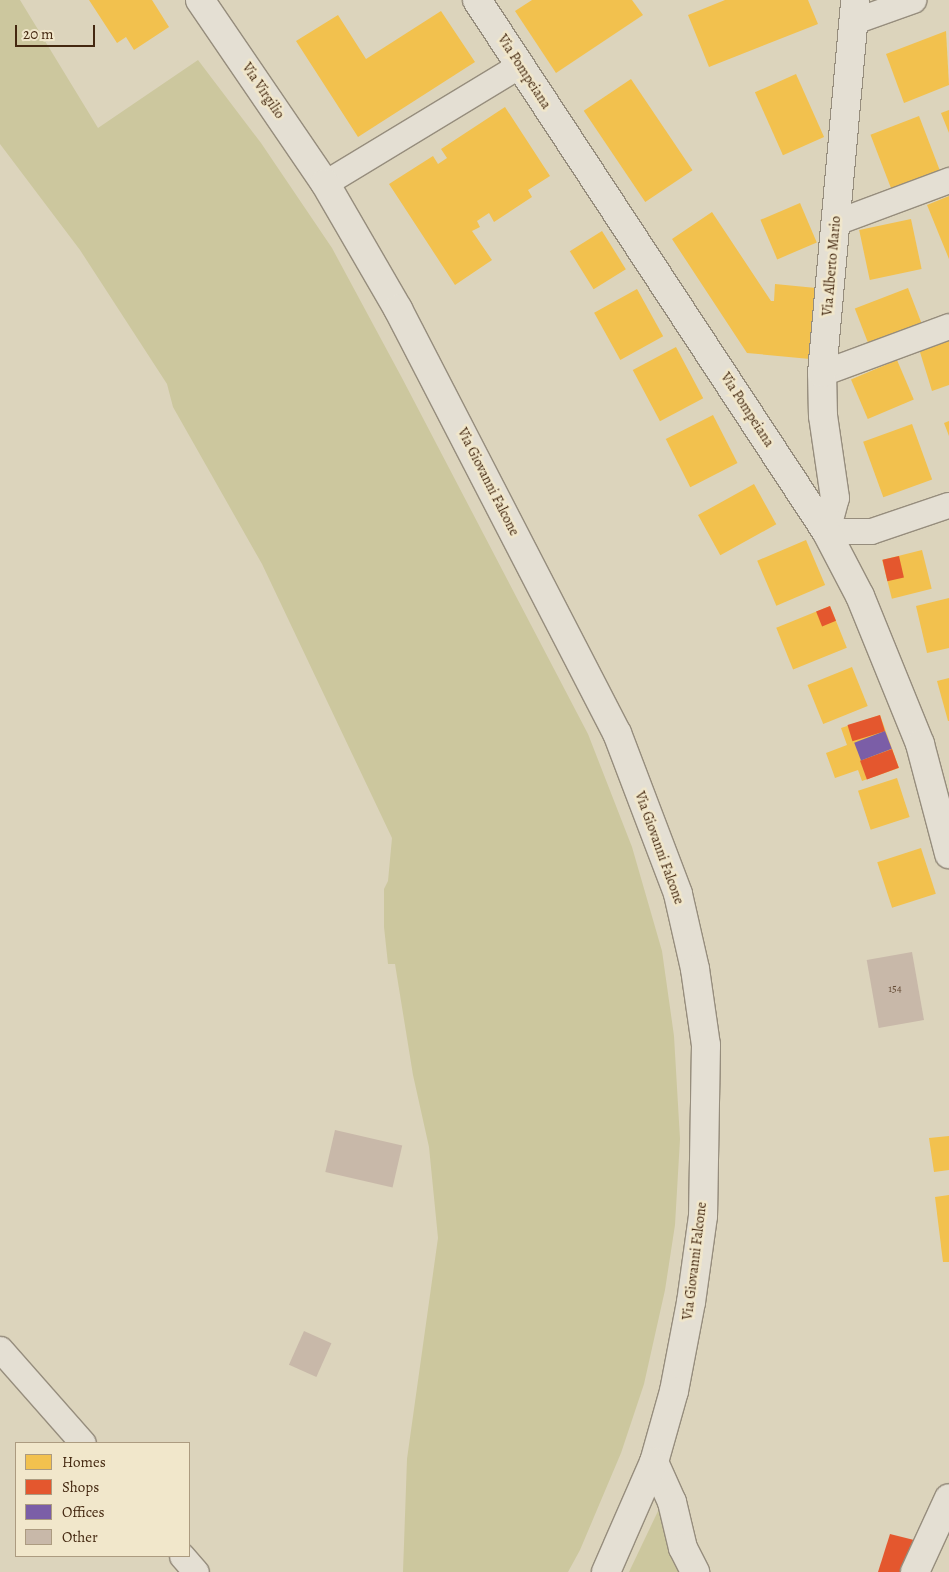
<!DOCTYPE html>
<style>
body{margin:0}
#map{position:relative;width:949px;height:1572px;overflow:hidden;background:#dcd4bc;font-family:Alegreya,serif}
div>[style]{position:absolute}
.green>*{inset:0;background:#ccc79e}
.homes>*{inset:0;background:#f2c14e;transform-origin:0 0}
.shops>*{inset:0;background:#e4572e;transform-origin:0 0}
.offices>*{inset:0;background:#7b5ea7;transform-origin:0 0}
.building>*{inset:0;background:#c8b8a9;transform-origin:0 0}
.roads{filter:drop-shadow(1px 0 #968d7d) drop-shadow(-1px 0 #968d7d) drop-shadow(0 1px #968d7d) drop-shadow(0 -1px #968d7d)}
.minor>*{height:25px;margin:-12.5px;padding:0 12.5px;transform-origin:12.5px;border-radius:12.5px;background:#e4dfd3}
.tertiary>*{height:28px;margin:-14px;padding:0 14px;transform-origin:14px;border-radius:14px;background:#e4dfd3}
.secondary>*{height:28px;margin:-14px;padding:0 14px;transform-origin:14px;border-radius:14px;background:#e4dfd3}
span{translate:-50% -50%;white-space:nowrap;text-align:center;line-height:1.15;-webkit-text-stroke:5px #f1e7cb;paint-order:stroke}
.number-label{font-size:11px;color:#654c36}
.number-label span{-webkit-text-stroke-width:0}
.street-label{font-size:14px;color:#442810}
.legend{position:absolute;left:15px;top:1442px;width:175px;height:115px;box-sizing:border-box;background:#f1e7cb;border:1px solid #ac9b80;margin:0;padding:6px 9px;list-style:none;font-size:15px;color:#442810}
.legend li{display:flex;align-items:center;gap:10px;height:25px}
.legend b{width:25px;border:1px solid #ac9b80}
.scale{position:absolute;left:15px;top:25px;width:80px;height:22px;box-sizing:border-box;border:2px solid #442810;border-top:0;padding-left:6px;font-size:15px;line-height:18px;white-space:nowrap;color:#442810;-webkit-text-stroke:4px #f1e7cb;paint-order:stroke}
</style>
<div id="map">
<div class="green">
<div style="clip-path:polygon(0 0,20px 0,98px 128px,198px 60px,261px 143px,332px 248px,402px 378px,588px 734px,632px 847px,662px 951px,674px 1036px,680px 1139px,675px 1225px,665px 1290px,644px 1384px,621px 1453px,580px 1550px,568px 1572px,403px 1572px,407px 1459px,438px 1238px,429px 1147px,413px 1075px,395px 964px,388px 964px,384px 927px,384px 889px,388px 881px,392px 838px,262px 564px,173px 407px,167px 384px,80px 250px,0 144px)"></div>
<div style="clip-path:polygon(659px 1509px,663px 1511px,680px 1572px,629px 1572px)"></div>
</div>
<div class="homes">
<div style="clip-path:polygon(89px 0,152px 0,169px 27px,134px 50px,126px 37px,117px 43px)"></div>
<div style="clip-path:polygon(532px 0,632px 0,643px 15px,556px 73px,515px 11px)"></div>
<div style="clip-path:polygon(725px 0,808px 0,818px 24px,709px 67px,688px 15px)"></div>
<div style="clip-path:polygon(441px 11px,475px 62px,358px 137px,296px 41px,338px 15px,366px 59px)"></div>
<div style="clip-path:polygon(946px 31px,949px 85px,904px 103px,886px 54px)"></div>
<div style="left:796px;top:74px;width:69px;height:45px;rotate:66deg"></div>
<div style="left:631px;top:79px;width:110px;height:57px;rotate:56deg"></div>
<div style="clip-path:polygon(505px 107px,550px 176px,528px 190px,532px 197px,494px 222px,489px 213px,477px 221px,480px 227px,472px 231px,492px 260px,455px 285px,389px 184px,433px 156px,438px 164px,447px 158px,441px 149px)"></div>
<div style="clip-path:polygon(949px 110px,949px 133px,941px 113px)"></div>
<div style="left:919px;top:116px;width:58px;height:52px;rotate:69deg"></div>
<div style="clip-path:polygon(949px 196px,949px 259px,927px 205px)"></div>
<div style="left:800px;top:203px;width:43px;height:43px;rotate:67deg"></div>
<div style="clip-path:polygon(712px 212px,771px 301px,774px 301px,775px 284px,816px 288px,810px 359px,747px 353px,672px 239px)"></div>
<div style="left:911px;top:219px;width:51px;height:53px;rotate:78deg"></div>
<div style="left:602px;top:231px;width:45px;height:38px;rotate:58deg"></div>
<div style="left:908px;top:288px;width:44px;height:57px;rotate:69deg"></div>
<div style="left:637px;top:289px;width:54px;height:49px;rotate:61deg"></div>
<div style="clip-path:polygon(949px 339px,949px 385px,932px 391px,919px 349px)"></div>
<div style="left:676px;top:347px;width:58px;height:49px;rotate:62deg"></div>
<div style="left:897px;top:360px;width:43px;height:50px;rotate:67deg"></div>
<div style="left:713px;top:415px;width:54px;height:53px;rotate:63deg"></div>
<div style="clip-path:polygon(949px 421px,949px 436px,944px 423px)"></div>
<div style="left:912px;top:424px;width:59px;height:52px;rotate:70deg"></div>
<div style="left:754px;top:484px;width:46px;height:64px;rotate:61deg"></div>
<div style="left:806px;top:540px;width:49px;height:53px;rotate:67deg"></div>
<div style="left:922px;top:550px;width:40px;height:41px;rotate:76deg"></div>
<div style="clip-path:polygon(949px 598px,949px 648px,927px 653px,916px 606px)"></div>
<div style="left:830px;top:606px;width:45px;height:58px;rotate:68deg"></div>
<div style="left:852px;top:667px;width:42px;height:48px;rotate:68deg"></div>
<div style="clip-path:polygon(949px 678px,949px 721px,948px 721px,937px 681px)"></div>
<div style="clip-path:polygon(880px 715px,899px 768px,862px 781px,858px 770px,835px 778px,826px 753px,847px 745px,841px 728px)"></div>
<div style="left:897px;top:778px;width:41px;height:41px;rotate:72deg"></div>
<div style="left:921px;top:848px;width:48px;height:46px;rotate:72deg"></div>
<div style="clip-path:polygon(949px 1136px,949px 1170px,934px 1172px,929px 1138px)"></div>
<div style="clip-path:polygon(949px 1195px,949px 1262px,943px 1262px,935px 1197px)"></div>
</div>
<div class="shops">
<div style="left:899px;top:556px;width:22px;height:17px;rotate:77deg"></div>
<div style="left:830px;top:606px;width:16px;height:15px;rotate:68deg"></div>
<div style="left:880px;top:715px;width:17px;height:34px;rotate:73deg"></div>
<div style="left:892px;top:749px;width:20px;height:34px;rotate:70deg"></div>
<div style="clip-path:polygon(890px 1534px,914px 1540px,900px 1572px,878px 1572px)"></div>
</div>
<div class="offices">
<div style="left:885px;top:731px;width:19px;height:33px;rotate:69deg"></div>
</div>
<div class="building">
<div style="left:912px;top:952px;width:69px;height:46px;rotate:80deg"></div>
<div style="left:335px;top:1130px;width:69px;height:43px;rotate:13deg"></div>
<div style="left:304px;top:1331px;width:30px;height:37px;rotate:24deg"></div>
</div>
<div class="roads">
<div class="minor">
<div style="left:854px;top:21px;width:63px;rotate:-19.6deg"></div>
<div style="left:325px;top:183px;width:228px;rotate:-31.2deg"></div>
<div style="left:836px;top:222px;width:121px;rotate:-20.4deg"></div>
<div style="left:822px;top:373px;width:135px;rotate:-20.3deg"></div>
<div style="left:826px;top:531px;width:45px"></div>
<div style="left:871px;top:531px;width:81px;rotate:-18.7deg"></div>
<div style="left:0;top:1349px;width:125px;rotate:48.6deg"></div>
<div style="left:182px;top:1556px;width:21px;rotate:49deg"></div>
</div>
<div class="tertiary">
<div style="left:826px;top:531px;width:34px;rotate:-75deg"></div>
<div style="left:835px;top:498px;width:83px;rotate:-98.3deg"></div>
<div style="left:823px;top:416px;width:43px;rotate:-91.3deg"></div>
<div style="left:822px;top:373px;width:374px;rotate:-84.9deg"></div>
<div style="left:654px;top:1462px;width:44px;rotate:65.8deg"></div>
<div style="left:672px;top:1502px;width:47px;rotate:76.6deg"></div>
<div style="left:683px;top:1548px;width:27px;rotate:63deg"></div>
</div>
<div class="secondary">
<div style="left:200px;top:0;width:222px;rotate:55.7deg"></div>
<div style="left:325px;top:183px;width:146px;rotate:59.9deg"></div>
<div style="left:398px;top:309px;width:477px;rotate:62.7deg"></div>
<div style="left:617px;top:733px;width:172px;rotate:69.2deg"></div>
<div style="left:678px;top:894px;width:77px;rotate:77.2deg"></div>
<div style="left:695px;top:969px;width:77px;rotate:81.8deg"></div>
<div style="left:706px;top:1045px;width:171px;rotate:91deg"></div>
<div style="left:703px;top:1216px;width:87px;rotate:97.9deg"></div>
<div style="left:691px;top:1302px;width:91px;rotate:100.8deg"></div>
<div style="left:674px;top:1391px;width:74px;rotate:105.7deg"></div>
<div style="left:654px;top:1462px;width:120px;rotate:113.6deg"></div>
<div style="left:477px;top:0;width:635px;rotate:56.69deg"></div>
<div style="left:826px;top:531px;width:73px;rotate:62.4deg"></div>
<div style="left:860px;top:596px;width:160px;rotate:67.9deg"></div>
<div style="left:920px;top:744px;width:114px;rotate:75.2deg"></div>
<div style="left:915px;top:1572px;width:81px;rotate:-65.3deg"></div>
</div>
</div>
<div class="number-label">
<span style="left:895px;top:989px">154</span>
</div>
<div class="street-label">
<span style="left:524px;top:72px;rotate:57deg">Via Pompeiana</span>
<span style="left:263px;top:91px;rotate:56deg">Via Virgilio</span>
<span style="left:832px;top:266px;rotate:-85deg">Via Alberto Mario</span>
<span style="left:747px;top:410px;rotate:57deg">Via Pompeiana</span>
<span style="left:488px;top:482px;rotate:63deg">Via Giovanni Falcone</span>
<span style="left:659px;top:848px;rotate:70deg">Via Giovanni Falcone</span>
<span style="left:695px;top:1261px;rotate:-83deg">Via Giovanni Falcone</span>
</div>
<ul class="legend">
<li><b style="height:14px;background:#f2c14e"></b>Homes</li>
<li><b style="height:14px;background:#e4572e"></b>Shops</li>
<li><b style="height:14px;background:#7b5ea7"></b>Offices</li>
<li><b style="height:14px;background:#c8b8a9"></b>Other</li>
</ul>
<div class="scale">20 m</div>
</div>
